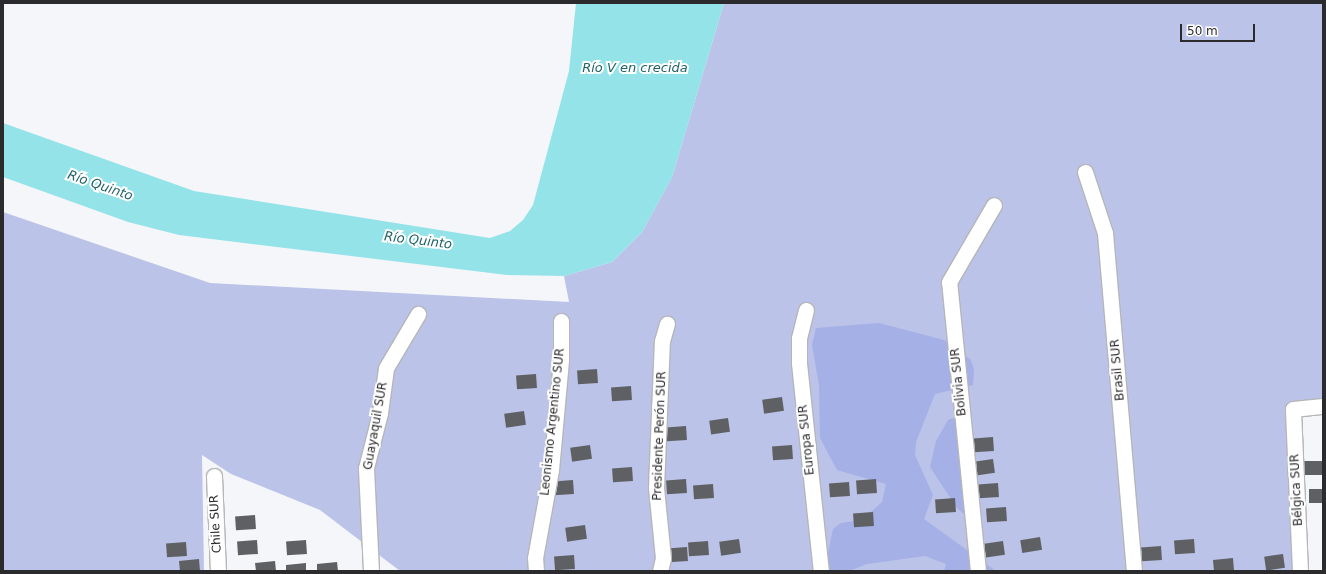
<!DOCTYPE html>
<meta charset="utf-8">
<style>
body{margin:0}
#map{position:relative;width:1326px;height:574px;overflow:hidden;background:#f5f6fa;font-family:"DejaVu Sans",sans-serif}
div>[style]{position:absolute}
.green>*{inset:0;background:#bbc3e8}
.forest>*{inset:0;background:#a4b0e6}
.water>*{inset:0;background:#93e3e9}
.building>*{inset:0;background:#5f6063;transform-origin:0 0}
.roads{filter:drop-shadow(1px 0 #b5b6b9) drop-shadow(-1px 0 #b5b6b9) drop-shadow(0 1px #b5b6b9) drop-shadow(0 -1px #b5b6b9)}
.minor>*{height:15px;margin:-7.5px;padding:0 7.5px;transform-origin:7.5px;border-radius:7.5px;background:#fff}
span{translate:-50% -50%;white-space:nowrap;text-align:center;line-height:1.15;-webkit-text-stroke:4px #fff;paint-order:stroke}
.street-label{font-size:12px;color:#2b2b2d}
.water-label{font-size:13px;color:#206267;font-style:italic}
.frame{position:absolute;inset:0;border:4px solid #2b2b2d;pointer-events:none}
.scale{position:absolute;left:1180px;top:24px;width:75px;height:18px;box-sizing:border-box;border:2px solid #2b2b2d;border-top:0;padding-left:5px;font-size:12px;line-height:14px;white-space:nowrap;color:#2b2b2d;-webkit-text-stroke:3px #fff;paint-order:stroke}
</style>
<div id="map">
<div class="green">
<div style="clip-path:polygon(724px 3px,1323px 3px,1323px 406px,1293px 409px,1300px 571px,400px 571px,320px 510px,231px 474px,202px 455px,204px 571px,3px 571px,3px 212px,210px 283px,569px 302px,564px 276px,612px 262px,642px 232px,672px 177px)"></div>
</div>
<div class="forest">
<div style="clip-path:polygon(879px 323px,944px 340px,971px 360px,974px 370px,973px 385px,935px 394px,916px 442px,915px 455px,933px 495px,924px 519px,996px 571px,944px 571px,946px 564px,925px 556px,867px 564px,849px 571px,830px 571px,827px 558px,833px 529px,841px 523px,862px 520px,882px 502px,886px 484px,837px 470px,820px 438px,819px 385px,812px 345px,816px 328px)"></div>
<div style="clip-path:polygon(953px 418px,958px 425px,967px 510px,964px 514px,957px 508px,930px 467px,936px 441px,948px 420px)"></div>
</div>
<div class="water">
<div style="clip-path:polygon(576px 3px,724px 3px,672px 177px,642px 232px,612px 262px,564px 276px,507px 275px,179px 235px,128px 222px,3px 177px,3px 123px,194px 191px,490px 238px,510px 231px,523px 220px,533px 205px,569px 71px)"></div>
</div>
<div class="building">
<div style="left:597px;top:369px;width:14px;height:20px;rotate:86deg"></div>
<div style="left:536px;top:374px;width:14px;height:20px;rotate:86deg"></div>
<div style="left:631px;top:386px;width:14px;height:20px;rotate:86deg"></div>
<div style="left:782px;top:397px;width:14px;height:20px;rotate:82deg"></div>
<div style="left:524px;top:411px;width:14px;height:20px;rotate:82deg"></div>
<div style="left:728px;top:418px;width:14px;height:19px;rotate:82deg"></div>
<div style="left:686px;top:426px;width:14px;height:20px;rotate:86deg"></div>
<div style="left:993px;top:437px;width:14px;height:20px;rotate:86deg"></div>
<div style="left:590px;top:445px;width:14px;height:20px;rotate:82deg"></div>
<div style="left:792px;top:445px;width:14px;height:20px;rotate:86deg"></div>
<div style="left:993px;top:459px;width:14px;height:19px;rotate:82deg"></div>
<div style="left:1323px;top:461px;width:14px;height:20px;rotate:90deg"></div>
<div style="left:632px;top:467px;width:14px;height:20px;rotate:86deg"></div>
<div style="left:686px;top:479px;width:14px;height:20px;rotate:86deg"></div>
<div style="left:876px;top:479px;width:14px;height:20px;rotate:86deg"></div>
<div style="left:573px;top:480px;width:14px;height:20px;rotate:86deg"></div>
<div style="left:849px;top:482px;width:14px;height:20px;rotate:86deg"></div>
<div style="left:998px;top:483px;width:14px;height:20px;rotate:86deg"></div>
<div style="left:713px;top:484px;width:14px;height:20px;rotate:86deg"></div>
<div style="left:1323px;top:489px;width:14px;height:14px;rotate:90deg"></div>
<div style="left:955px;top:498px;width:14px;height:20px;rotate:86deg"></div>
<div style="left:1006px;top:507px;width:14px;height:20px;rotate:86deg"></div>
<div style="left:873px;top:512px;width:14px;height:20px;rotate:86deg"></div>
<div style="left:255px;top:515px;width:14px;height:20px;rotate:86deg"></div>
<div style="left:585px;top:525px;width:14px;height:20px;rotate:82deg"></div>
<div style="left:1040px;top:537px;width:13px;height:20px;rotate:81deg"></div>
<div style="left:739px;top:539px;width:14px;height:20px;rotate:82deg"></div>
<div style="left:1194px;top:539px;width:14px;height:20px;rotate:86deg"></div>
<div style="left:257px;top:540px;width:14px;height:20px;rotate:86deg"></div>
<div style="left:306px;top:540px;width:14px;height:20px;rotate:86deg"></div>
<div style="left:708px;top:541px;width:14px;height:20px;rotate:86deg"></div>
<div style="left:1003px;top:541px;width:14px;height:19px;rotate:82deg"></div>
<div style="left:186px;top:542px;width:14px;height:20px;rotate:86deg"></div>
<div style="left:1161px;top:546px;width:14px;height:20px;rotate:86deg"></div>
<div style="left:687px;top:547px;width:14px;height:20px;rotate:86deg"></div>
<div style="left:1283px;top:554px;width:14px;height:19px;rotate:82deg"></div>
<div style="left:574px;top:555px;width:14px;height:20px;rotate:86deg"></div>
<div style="clip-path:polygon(1233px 558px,1234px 571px,1214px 571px,1213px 560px)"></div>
<div style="clip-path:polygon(199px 559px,200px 571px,180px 571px,179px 561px)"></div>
<div style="clip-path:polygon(275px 561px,276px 571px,256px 571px,255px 563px)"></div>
<div style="clip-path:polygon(337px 562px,338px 571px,317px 571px,317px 564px)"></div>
<div style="clip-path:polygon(306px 563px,306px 571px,286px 571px,286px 565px)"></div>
</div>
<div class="roads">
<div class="minor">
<div style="left:1085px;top:172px;width:64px;rotate:71.8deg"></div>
<div style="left:1105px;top:233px;width:339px;rotate:85.1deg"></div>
<div style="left:806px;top:310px;width:29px;rotate:104deg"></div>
<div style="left:799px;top:338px;width:25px;rotate:90deg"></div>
<div style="left:799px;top:363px;width:209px;rotate:84deg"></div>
<div style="left:214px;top:476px;width:95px;rotate:87.6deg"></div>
<div style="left:371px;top:571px;width:103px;rotate:-92.8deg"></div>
<div style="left:366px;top:468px;width:57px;rotate:-75.7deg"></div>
<div style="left:380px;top:413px;width:45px;rotate:-82.4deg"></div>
<div style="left:386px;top:368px;width:63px;rotate:-59.3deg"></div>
<div style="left:536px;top:571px;width:13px;rotate:-94deg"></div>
<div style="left:535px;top:558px;width:89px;rotate:-79.7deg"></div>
<div style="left:551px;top:470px;width:110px;rotate:-84.8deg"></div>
<div style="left:561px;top:360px;width:39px;rotate:-90deg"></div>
<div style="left:660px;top:571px;width:13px;rotate:-77deg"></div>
<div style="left:663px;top:558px;width:70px;rotate:-95.7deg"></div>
<div style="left:656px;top:488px;width:147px;rotate:-87.7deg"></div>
<div style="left:662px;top:341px;width:18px;rotate:-74deg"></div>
<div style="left:978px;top:571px;width:290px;rotate:-95.7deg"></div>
<div style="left:949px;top:282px;width:89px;rotate:-59.7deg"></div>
<div style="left:1300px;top:571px;width:162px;rotate:-92.5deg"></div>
<div style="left:1293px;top:409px;width:30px;rotate:-6deg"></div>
</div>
</div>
<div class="street-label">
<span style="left:1118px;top:370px;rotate:-95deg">Brasil SUR</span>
<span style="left:959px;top:382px;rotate:-96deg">Bolivia SUR</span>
<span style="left:553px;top:422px;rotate:-84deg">Leonismo Argentino SUR</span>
<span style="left:376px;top:426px;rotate:-80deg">Guayaquil SUR</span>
<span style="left:660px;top:436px;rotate:-88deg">Presidente Perón SUR</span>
<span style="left:807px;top:440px;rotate:-96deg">Europa SUR</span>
<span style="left:1297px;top:490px;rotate:-93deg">Bélgica SUR</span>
<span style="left:216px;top:524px;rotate:-93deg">Chile SUR</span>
</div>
<div class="water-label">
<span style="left:635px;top:68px">Río V en crecida</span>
<span style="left:100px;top:186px;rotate:19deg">Río Quinto</span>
<span style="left:418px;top:241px;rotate:7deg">Río Quinto</span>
</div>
<div class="frame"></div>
<div class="scale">50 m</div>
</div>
